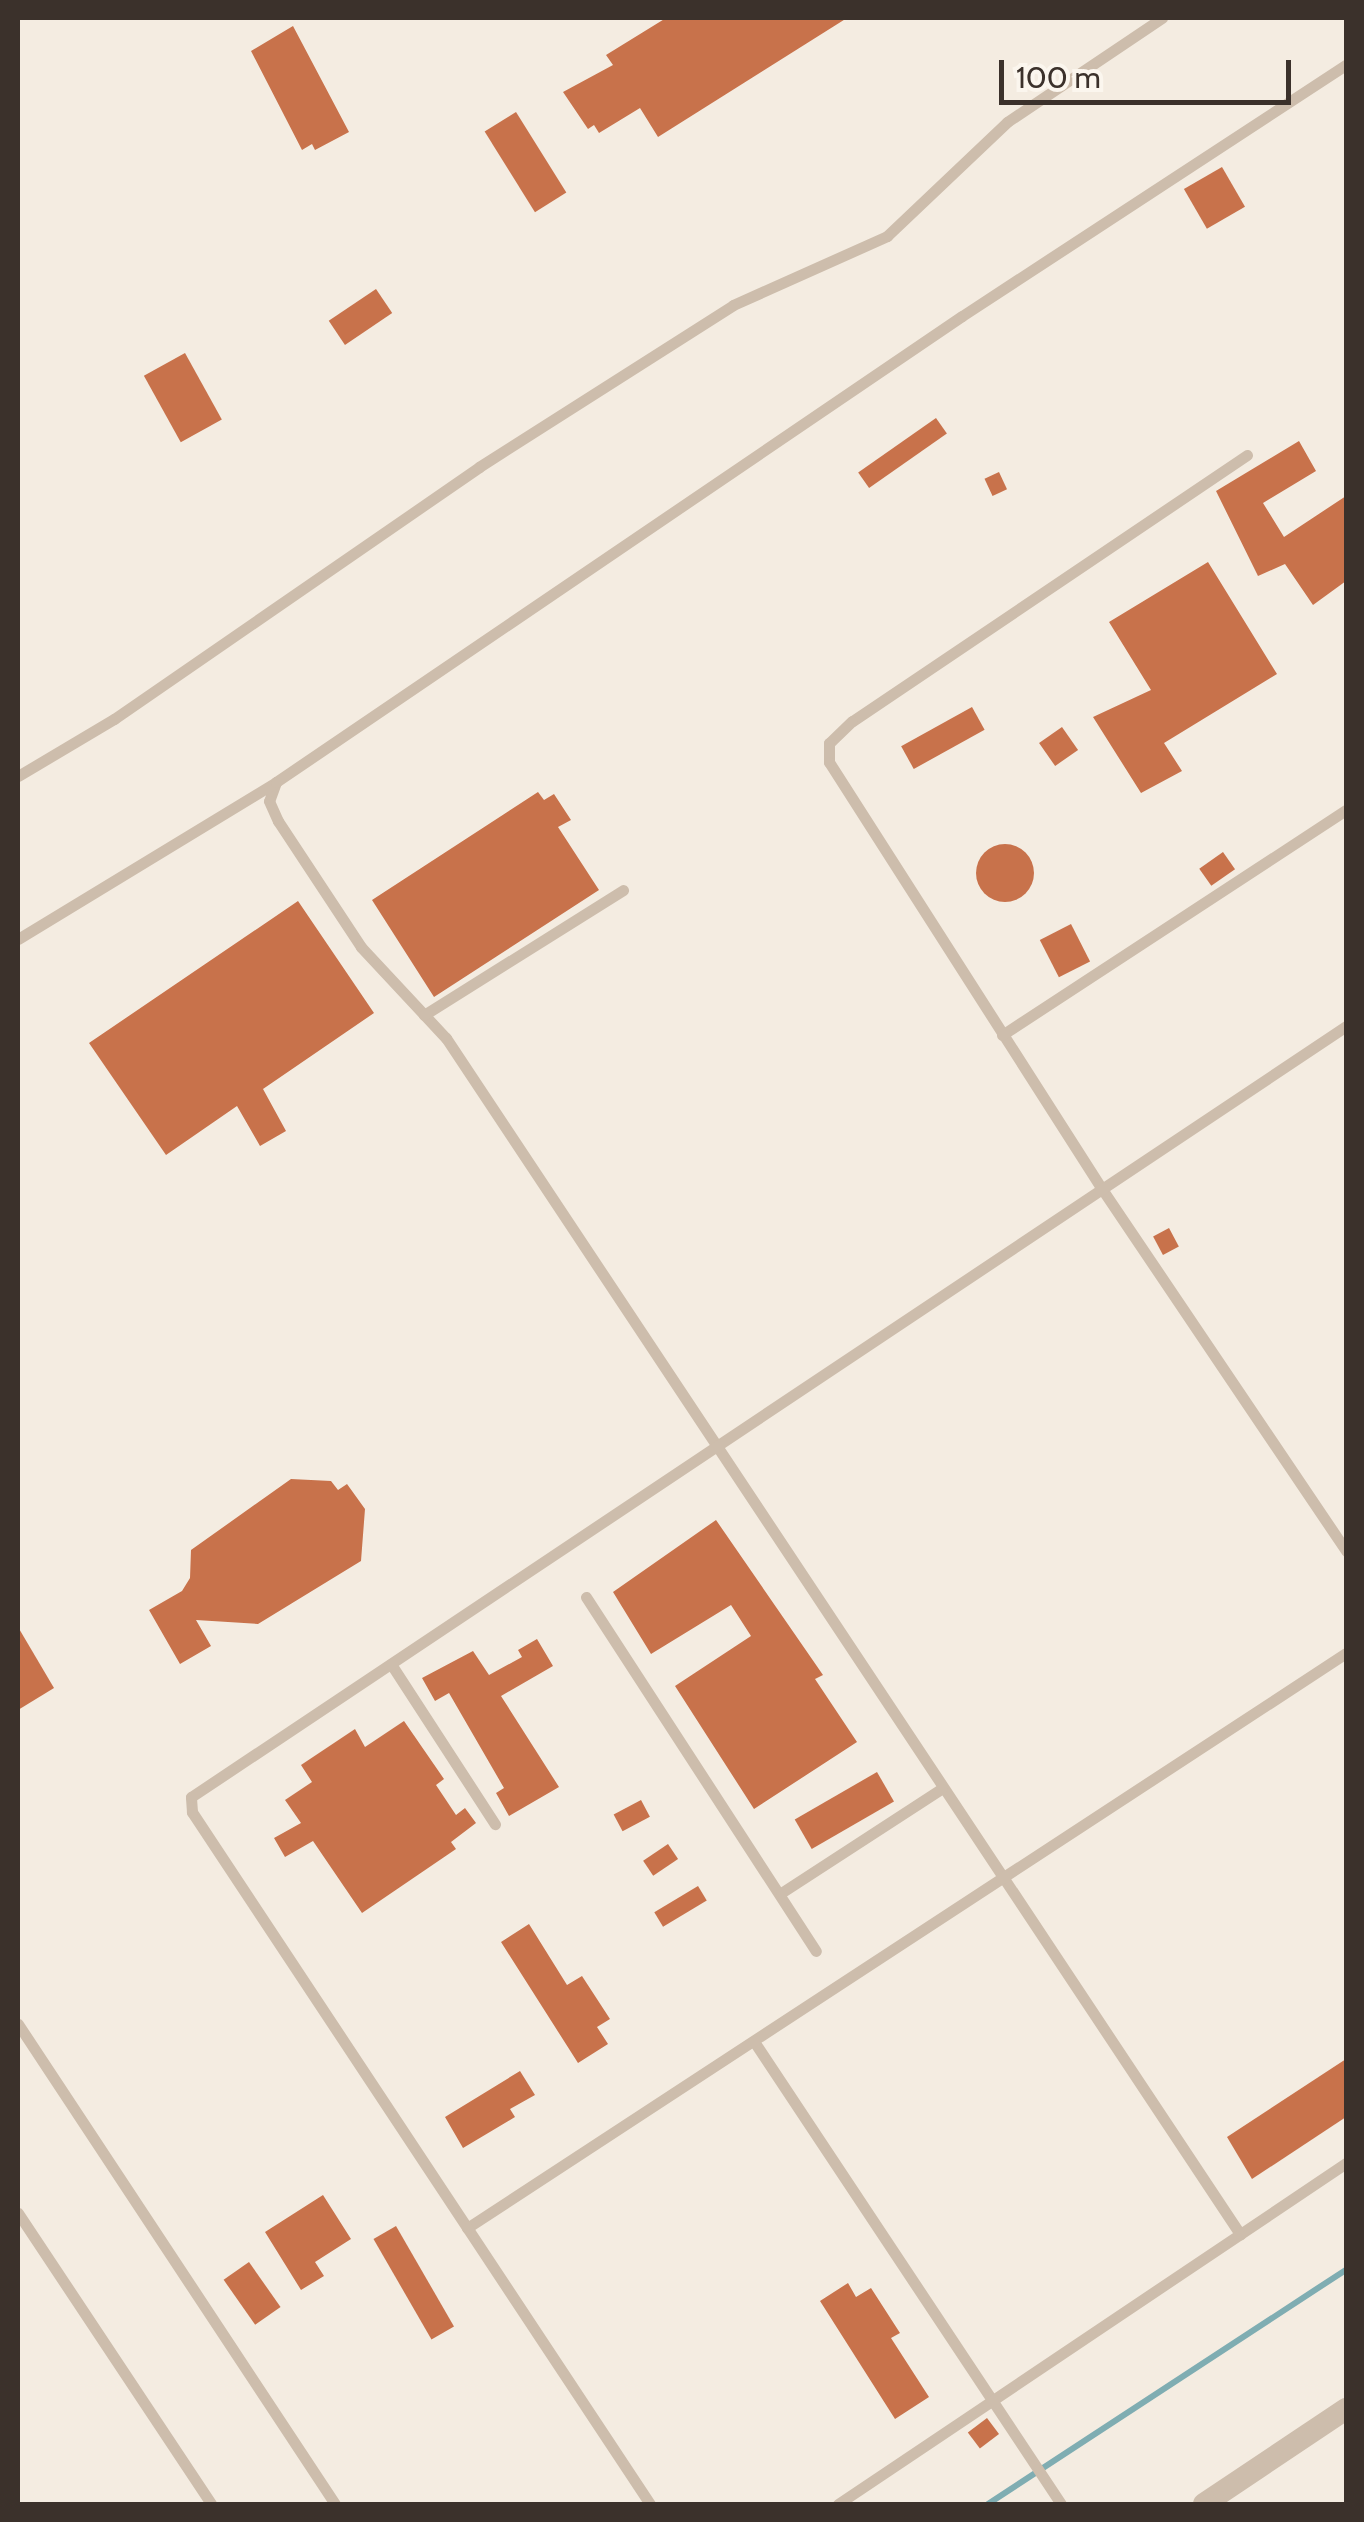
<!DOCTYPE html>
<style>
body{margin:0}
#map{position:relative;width:1364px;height:2522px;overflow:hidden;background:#f4ece1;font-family:Cabin,sans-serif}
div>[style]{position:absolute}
.stream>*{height:6px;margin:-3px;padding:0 3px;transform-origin:3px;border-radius:3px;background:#7fadb2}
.building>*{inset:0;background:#c8724b;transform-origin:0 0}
.round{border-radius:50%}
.lane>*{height:11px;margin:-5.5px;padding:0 5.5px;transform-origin:5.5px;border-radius:5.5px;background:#cdbdac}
.street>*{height:22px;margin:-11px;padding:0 11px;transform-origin:11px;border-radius:11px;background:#cdbdac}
span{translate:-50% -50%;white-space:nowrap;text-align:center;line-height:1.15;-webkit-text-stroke:8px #fbf6ee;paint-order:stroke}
.frame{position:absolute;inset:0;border:20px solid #3b312b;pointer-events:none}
.scale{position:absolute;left:999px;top:60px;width:292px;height:45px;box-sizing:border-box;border:5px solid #3b312b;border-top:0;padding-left:12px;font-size:30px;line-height:35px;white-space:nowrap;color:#3b312b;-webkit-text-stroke:8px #fbf6ee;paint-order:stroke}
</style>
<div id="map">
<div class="stream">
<div style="left:988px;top:2504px;width:428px;rotate:-33.2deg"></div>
</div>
<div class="building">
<div style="clip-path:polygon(666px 18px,847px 18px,658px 137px,640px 108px,599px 133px,594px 125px,588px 129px,563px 92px,613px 65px,606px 55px)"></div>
<div style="clip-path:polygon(293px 26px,349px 132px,315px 150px,312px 144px,302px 150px,251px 51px)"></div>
<div style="left:516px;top:112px;width:95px;height:37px;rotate:58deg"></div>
<div style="left:1222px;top:167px;width:46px;height:44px;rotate:60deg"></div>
<div style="left:376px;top:289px;width:29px;height:57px;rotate:56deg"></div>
<div style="left:185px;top:353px;width:76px;height:47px;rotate:61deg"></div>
<div style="left:936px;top:418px;width:19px;height:95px;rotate:55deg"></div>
<div style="clip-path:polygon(1299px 441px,1316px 471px,1263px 503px,1284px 537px,1346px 496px,1346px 581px,1313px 605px,1285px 564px,1258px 576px,1216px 491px)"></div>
<div style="left:999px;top:472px;width:19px;height:16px;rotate:65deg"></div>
<div style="clip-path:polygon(1208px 562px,1277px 674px,1164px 743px,1182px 771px,1141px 793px,1093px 717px,1151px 690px,1109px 622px)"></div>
<div style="left:972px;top:707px;width:26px;height:81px;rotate:61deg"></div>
<div style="left:1062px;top:727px;width:28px;height:28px;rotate:55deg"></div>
<div style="clip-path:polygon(538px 792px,544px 800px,554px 794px,571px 820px,558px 827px,599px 890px,434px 997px,372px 900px)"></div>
<div class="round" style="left:976px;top:844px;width:58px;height:58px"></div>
<div style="left:1223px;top:852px;width:21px;height:29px;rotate:55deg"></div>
<div style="clip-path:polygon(298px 901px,374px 1013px,263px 1089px,286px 1131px,260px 1146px,237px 1106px,166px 1155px,89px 1043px)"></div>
<div style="left:1071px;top:924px;width:42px;height:35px;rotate:63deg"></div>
<div style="left:1169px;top:1228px;width:21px;height:18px;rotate:62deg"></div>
<div style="clip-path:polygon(291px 1479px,331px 1481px,338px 1490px,347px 1484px,365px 1509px,361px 1561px,258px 1624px,196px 1620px,211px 1646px,180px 1664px,149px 1610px,182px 1591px,190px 1578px,191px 1550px)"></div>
<div style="clip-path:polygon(716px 1520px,823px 1675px,815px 1679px,857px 1742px,754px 1809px,675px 1686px,751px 1636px,731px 1605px,651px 1654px,613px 1592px)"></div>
<div style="clip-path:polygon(18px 1627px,54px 1688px,18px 1710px)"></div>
<div style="clip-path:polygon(537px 1639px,553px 1666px,501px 1696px,559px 1787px,509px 1816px,496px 1793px,504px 1788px,449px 1693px,435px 1701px,422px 1678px,473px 1651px,489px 1675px,522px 1657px,518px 1650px)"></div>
<div style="clip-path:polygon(404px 1721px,444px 1779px,436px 1785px,456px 1815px,465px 1808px,476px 1823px,451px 1842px,456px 1849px,362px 1913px,313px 1841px,285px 1857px,274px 1838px,301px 1823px,285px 1800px,312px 1782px,301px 1765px,355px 1729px,365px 1747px)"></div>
<div style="left:877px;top:1772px;width:34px;height:95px;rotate:60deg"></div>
<div style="left:641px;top:1800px;width:19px;height:31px;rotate:62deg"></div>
<div style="left:668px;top:1844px;width:18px;height:30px;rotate:56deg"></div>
<div style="left:698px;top:1886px;width:17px;height:51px;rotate:59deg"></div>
<div style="clip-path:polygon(529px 1924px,567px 1985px,582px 1976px,610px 2019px,597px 2027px,608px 2044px,578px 2063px,501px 1942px)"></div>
<div style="clip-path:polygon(1346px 2059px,1346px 2117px,1252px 2179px,1227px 2137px)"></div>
<div style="clip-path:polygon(520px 2071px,535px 2095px,510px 2109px,515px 2117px,463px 2148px,445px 2117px)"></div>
<div style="clip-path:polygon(323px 2195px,351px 2239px,315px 2262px,324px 2276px,301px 2290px,265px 2232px)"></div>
<div style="left:396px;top:2226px;width:116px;height:26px;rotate:60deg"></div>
<div style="left:249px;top:2262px;width:55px;height:31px;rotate:55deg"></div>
<div style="clip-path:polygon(848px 2283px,856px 2297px,871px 2288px,900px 2333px,891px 2338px,929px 2397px,895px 2419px,820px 2301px)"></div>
<div style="left:987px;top:2418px;width:20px;height:24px;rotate:53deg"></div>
</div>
<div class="lane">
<div style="left:1247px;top:455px;width:476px;rotate:146deg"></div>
<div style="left:852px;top:721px;width:32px;rotate:136deg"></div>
<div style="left:829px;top:743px;width:19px;rotate:90deg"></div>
<div style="left:829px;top:762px;width:507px;rotate:57.41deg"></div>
<div style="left:1102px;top:1189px;width:437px;rotate:56deg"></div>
<div style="left:18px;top:776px;width:112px;rotate:-30.7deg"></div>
<div style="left:114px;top:719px;width:444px;rotate:-34.6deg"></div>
<div style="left:479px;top:467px;width:301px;rotate:-32.5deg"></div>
<div style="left:733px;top:305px;width:169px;rotate:-24.1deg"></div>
<div style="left:887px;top:236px;width:166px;rotate:-43.5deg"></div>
<div style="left:1007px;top:122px;width:187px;rotate:-33.9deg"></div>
<div style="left:276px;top:782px;width:20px;rotate:110deg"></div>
<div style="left:269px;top:801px;width:22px;rotate:66deg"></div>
<div style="left:278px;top:821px;width:151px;rotate:56.6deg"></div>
<div style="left:361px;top:947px;width:125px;rotate:47deg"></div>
<div style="left:446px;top:1038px;width:1436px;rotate:56.42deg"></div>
<div style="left:18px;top:939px;width:302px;rotate:-31.3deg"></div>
<div style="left:276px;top:782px;width:829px;rotate:-34.19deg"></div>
<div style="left:962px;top:316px;width:459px;rotate:-33.2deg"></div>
<div style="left:424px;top:1015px;width:235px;rotate:-32.1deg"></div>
<div style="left:1002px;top:1035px;width:411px;rotate:-33.2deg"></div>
<div style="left:586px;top:1597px;width:422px;rotate:57deg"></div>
<div style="left:391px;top:1664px;width:191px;rotate:57deg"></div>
<div style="left:781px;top:1893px;width:191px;rotate:-33deg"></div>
<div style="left:18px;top:2024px;width:575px;rotate:56.56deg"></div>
<div style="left:755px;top:2043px;width:553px;rotate:56.42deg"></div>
<div style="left:18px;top:2213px;width:349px;rotate:56.4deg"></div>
<div style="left:467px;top:2228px;width:1050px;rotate:-33.19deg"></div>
<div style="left:650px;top:2504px;width:830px;rotate:-123.5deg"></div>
<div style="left:192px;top:1812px;width:15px;rotate:-94deg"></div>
<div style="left:191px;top:1797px;width:1389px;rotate:-33.72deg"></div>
<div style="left:838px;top:2504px;width:612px;rotate:-33.87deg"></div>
</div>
<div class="street">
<div style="left:1204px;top:2504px;width:171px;rotate:-33.8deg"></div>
</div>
<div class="frame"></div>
<div class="scale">100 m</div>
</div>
